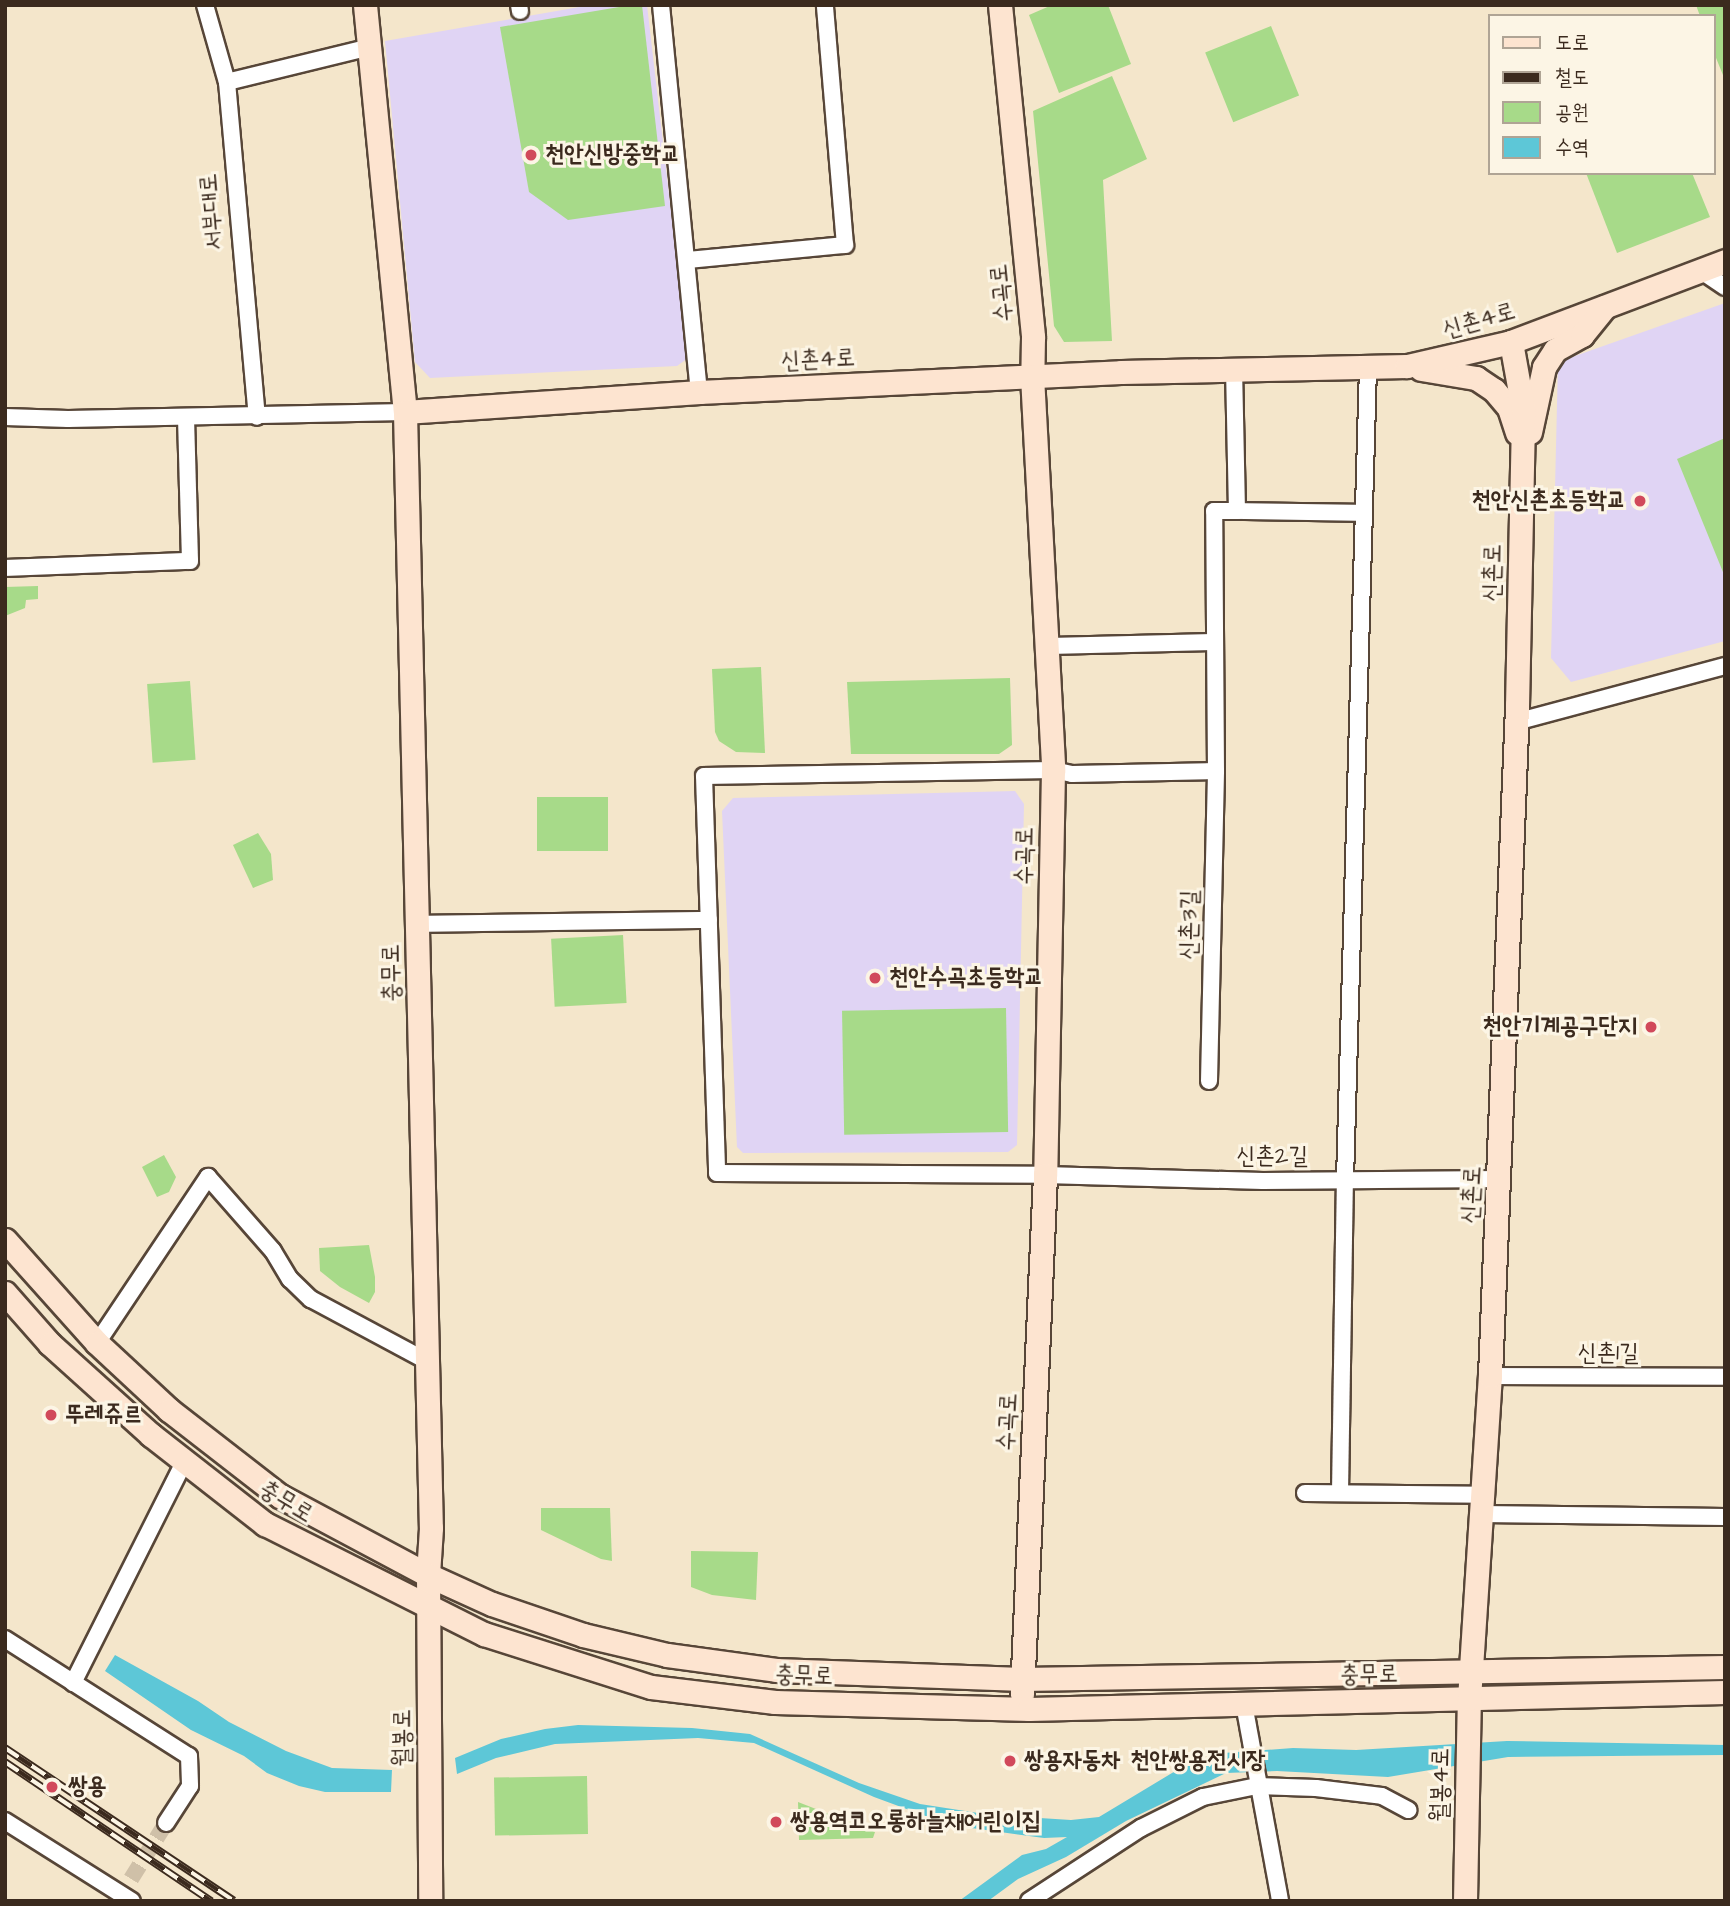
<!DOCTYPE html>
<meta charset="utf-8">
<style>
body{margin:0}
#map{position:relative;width:1730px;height:1906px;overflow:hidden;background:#f4e6cb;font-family:"Architects Daughter","Poor Story",sans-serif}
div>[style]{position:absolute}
.built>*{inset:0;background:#e0d4f4}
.green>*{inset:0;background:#a7da89;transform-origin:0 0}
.water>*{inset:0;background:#5dc7d7}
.street-tunnel>*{height:16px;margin-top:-8px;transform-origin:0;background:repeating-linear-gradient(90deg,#cfc0a8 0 16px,transparent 0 24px)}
.roads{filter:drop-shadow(2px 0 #574638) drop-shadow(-2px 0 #574638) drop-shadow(0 2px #574638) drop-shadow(0 -2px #574638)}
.street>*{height:16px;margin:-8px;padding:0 8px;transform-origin:8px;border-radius:8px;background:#fff}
.secondary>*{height:23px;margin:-11.5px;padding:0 11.5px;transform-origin:11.5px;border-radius:11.5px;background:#fde4d0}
.rail>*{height:8px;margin-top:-4px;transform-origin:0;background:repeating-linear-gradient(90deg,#fcf5e5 0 16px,#3b2a1e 0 32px);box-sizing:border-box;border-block:2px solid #3b2a1e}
.dots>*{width:19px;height:19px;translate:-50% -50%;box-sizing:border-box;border:4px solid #fcf5e5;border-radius:50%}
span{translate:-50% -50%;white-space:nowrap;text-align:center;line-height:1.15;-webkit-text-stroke:6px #fcf5e5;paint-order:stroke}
.poi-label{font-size:24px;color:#3b2a1e;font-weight:700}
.left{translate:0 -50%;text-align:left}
.right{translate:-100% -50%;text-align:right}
.street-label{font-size:24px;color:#3b2a1e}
.frame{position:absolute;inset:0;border:7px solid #3b2a1e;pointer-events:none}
.legend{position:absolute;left:1488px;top:14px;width:228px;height:161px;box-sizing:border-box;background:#fcf5e5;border:2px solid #afa495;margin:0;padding:9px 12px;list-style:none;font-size:21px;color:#3b2a1e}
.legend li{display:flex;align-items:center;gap:14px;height:35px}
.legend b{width:35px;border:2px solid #afa495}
</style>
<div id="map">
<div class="built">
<div style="clip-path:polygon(591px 5px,647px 5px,688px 358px,677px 366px,430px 378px,415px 362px,385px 41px)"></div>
<div style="clip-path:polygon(1725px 303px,1725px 641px,1571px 682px,1551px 658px,1558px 362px)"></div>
<div style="clip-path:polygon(1015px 791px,1024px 804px,1017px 1145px,1008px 1152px,743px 1153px,737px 1147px,722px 811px,733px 798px)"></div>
</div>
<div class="green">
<div style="clip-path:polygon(631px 5px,642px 5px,665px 206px,568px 220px,529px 192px,500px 27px)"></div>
<div style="clip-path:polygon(1052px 5px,1108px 5px,1131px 64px,1059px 93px,1029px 15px)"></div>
<div style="clip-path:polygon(1696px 5px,1725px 5px,1725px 80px,1714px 53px,1714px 16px,1700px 16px)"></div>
<div style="left:1271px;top:26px;width:75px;height:71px;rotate:68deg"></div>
<div style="clip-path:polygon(1112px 76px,1147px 159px,1103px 180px,1112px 341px,1064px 342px,1054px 326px,1033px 111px)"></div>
<div style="clip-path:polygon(1586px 173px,1692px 173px,1710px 217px,1617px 253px)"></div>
<div style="clip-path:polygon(1725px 438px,1725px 577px,1677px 459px)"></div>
<div style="clip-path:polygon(38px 586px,38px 599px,26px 600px,25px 608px,5px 616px,5px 587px)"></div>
<div style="clip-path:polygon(761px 667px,765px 753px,736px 752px,719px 741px,715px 732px,712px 669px)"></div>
<div style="clip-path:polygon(1010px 678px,1012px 745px,999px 754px,851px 754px,847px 682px)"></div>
<div style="left:190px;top:681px;width:79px;height:43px;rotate:86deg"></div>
<div style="left:537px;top:797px;width:71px;height:54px"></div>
<div style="clip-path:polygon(258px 833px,271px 854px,273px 880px,253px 888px,233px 845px)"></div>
<div style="left:623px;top:935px;width:68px;height:72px;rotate:87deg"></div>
<div style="left:1006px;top:1008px;width:124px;height:164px;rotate:89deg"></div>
<div style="clip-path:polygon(164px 1155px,176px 1177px,169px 1192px,157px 1197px,142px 1167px)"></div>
<div style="clip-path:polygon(369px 1245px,375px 1277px,375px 1292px,369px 1303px,340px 1287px,320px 1271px,319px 1248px)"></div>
<div style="clip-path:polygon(541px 1508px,610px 1508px,612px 1561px,601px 1559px,541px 1530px)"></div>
<div style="clip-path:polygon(691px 1551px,758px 1552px,756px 1600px,712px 1595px,691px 1587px)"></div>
<div style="left:587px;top:1776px;width:58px;height:93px;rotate:89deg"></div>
<div style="clip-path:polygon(798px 1802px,875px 1832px,873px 1838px,799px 1840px)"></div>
</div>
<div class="water">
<div style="clip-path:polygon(115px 1655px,198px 1701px,229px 1722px,286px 1751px,332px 1768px,392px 1770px,391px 1792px,325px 1792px,299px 1786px,267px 1773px,244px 1756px,191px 1730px,105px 1671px)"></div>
<div style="clip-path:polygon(578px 1725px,692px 1728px,750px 1734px,859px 1783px,920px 1804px,991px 1815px,1071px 1820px,1099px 1817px,1177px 1770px,1223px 1753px,1293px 1748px,1356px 1750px,1507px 1741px,1725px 1745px,1725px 1755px,1508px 1757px,1388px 1777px,1277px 1771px,1226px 1773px,1126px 1821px,1066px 1857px,1018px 1879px,988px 1901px,959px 1901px,1022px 1855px,1046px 1849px,1067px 1837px,1044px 1838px,950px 1825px,874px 1797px,754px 1743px,698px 1738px,555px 1744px,496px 1758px,457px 1774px,455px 1758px,501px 1739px,545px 1729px)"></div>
</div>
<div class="street-tunnel">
<div style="left:131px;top:1879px;width:66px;rotate:-58deg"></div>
</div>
<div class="roads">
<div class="street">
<div style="left:205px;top:5px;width:80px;rotate:74.1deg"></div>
<div style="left:227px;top:82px;width:336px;rotate:84.9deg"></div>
<div style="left:519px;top:5px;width:6px;rotate:81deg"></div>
<div style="left:661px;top:5px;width:389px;rotate:84.4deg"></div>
<div style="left:227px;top:82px;width:148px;rotate:-13.7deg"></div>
<div style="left:688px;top:260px;width:158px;rotate:-5.5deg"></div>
<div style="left:845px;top:245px;width:241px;rotate:-94.8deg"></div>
<div style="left:1700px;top:270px;width:30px;rotate:34deg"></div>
<div style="left:5px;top:417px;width:63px;rotate:1.8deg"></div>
<div style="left:68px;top:419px;width:337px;rotate:-1.2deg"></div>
<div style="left:1237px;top:511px;width:127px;rotate:0.9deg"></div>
<div style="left:5px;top:568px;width:185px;rotate:-2.2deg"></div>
<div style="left:190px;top:561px;width:143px;rotate:-91.6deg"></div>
<div style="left:1047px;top:646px;width:168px;rotate:-1.4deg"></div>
<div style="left:1516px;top:722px;width:216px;rotate:-15deg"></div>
<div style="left:1216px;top:771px;width:144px;rotate:178.8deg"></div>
<div style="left:1072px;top:774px;width:19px;rotate:-168deg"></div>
<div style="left:1053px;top:770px;width:349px;rotate:179deg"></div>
<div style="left:704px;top:776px;width:397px;rotate:88.1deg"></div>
<div style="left:717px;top:1173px;width:328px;rotate:0.3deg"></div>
<div style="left:1045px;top:1175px;width:218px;rotate:1.6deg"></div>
<div style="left:1263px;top:1181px;width:236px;rotate:-0.5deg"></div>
<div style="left:418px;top:924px;width:291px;rotate:-0.8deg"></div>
<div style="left:1209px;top:1081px;width:310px;rotate:-88.7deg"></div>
<div style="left:1216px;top:771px;width:260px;rotate:-90.4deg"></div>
<div style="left:1214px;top:511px;width:23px"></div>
<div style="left:1237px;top:511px;width:143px;rotate:-91.2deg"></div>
<div style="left:97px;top:1343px;width:200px;rotate:-56.2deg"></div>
<div style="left:208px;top:1177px;width:98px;rotate:48.7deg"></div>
<div style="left:273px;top:1251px;width:33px;rotate:59deg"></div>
<div style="left:290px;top:1279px;width:29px;rotate:44deg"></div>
<div style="left:311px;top:1299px;width:129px;rotate:28.2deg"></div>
<div style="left:1490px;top:1376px;width:235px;rotate:0.2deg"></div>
<div style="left:1305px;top:1493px;width:178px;rotate:0.6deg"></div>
<div style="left:1340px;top:1493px;width:313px;rotate:-89.1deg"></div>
<div style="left:1345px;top:1180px;width:813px;rotate:-88.38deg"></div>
<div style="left:1482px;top:1514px;width:243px;rotate:0.7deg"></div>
<div style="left:5px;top:1639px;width:218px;rotate:32.5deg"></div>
<div style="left:189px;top:1756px;width:30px;rotate:88deg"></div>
<div style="left:190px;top:1786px;width:44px;rotate:123deg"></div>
<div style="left:73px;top:1683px;width:247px;rotate:-63.3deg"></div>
<div style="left:1244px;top:1704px;width:200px;rotate:79.6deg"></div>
<div style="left:5px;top:1821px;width:150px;rotate:32.2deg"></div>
<div style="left:1029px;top:1901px;width:134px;rotate:-33.1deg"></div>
<div style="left:1141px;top:1828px;width:69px;rotate:-26.6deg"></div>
<div style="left:1203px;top:1797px;width:55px;rotate:-11.5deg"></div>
<div style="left:1257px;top:1786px;width:59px;rotate:1.9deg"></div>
<div style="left:1316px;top:1788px;width:66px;rotate:6.9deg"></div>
<div style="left:1382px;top:1796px;width:30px;rotate:28deg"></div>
</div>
<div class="secondary">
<div style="left:365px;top:5px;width:409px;rotate:84.4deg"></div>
<div style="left:405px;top:412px;width:1116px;rotate:88.67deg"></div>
<div style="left:431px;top:1528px;width:47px;rotate:93.7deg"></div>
<div style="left:428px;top:1575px;width:326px;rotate:89.6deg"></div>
<div style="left:1000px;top:5px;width:334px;rotate:84.3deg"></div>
<div style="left:1033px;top:337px;width:39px;rotate:91deg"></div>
<div style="left:1032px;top:376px;width:395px;rotate:86.9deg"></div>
<div style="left:1053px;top:770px;width:405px;rotate:91.1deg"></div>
<div style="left:1045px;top:1175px;width:519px;rotate:92.54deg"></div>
<div style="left:1421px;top:369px;width:56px;rotate:9.3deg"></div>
<div style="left:1476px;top:378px;width:22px;rotate:34deg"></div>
<div style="left:1494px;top:390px;width:23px;rotate:50deg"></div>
<div style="left:1509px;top:408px;width:26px;rotate:72deg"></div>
<div style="left:405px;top:412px;width:295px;rotate:-3.9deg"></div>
<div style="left:699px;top:392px;width:422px;rotate:-2.7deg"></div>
<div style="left:1121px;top:372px;width:286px;rotate:-1.2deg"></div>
<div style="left:1407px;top:366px;width:107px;rotate:-13deg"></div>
<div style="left:1511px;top:342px;width:229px;rotate:-20.7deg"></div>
<div style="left:1530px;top:432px;width:66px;rotate:-77.8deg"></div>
<div style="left:1544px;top:367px;width:20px;rotate:-57deg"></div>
<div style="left:1555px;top:350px;width:31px;rotate:-29deg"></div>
<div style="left:1582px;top:335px;width:36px;rotate:-51deg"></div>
<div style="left:5px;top:1240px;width:138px;rotate:48.2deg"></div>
<div style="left:97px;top:1343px;width:98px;rotate:42.9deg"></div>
<div style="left:169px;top:1410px;width:140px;rotate:37.8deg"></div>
<div style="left:280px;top:1496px;width:168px;rotate:28.1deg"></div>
<div style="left:428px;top:1575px;width:70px;rotate:24.4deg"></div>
<div style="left:492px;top:1604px;width:96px;rotate:18.8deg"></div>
<div style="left:583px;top:1635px;width:86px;rotate:13.4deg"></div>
<div style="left:667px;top:1655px;width:110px;rotate:7.8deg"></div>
<div style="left:776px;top:1670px;width:246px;rotate:2.1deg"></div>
<div style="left:1022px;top:1679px;width:703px;rotate:-0.98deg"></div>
<div style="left:5px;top:1293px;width:68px;rotate:48.6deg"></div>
<div style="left:50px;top:1344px;width:136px;rotate:42deg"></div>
<div style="left:151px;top:1435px;width:145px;rotate:38deg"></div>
<div style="left:265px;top:1524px;width:245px;rotate:26.7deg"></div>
<div style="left:484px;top:1634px;width:175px;rotate:17.6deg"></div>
<div style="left:651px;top:1687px;width:125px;rotate:6.9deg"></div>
<div style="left:775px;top:1702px;width:254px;rotate:1.6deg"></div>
<div style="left:1029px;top:1709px;width:696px;rotate:-1.4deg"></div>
<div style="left:1465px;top:1901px;width:202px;rotate:-88.9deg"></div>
<div style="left:1469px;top:1699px;width:324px;rotate:-86.3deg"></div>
<div style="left:1490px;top:1376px;width:671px;rotate:-87.69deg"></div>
<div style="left:1517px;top:706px;width:297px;rotate:-88.8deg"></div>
<div style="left:1523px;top:409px;width:68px;rotate:-100.2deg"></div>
</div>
</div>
<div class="rail">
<div style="left:5px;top:1748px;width:275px;rotate:33.7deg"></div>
<div style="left:5px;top:1762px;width:249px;rotate:34deg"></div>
</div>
<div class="dots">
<div style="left:531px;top:155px;background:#d1495b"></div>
<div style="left:1640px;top:501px;background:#d1495b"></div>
<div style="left:875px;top:978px;background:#d1495b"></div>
<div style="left:1651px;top:1027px;background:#d1495b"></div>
<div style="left:51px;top:1415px;background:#d1495b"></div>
<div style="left:1010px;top:1761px;background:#d1495b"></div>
<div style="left:52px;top:1787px;background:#d1495b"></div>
<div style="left:776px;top:1822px;background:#d1495b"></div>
</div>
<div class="poi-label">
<span class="left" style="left:545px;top:155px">천안신방중학교</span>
<span class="right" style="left:1626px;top:501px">천안신촌초등학교</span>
<span class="left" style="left:889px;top:978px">천안수곡초등학교</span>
<span class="right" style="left:1637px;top:1027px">천안기계공구단지</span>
<span class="left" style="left:65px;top:1415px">뚜레쥬르</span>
<span class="left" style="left:1024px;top:1761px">쌍용자동차 천안쌍용전시장</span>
<span class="left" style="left:68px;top:1787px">쌍용</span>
<span class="left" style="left:790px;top:1822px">쌍용역코오롱하늘채어린이집</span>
</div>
<div class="street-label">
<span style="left:212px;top:212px;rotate:-95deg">서부대로</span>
<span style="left:1002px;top:293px;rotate:-96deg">수곡로</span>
<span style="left:1479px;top:321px;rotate:-16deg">신촌4로</span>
<span style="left:818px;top:360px;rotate:-3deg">신촌4로</span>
<span style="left:1493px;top:573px;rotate:-89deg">신촌로</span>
<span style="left:1025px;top:856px;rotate:-89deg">수곡로</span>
<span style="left:1190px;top:925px;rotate:-89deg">신촌3길</span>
<span style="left:392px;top:973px;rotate:-91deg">충무로</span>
<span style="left:1272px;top:1157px">신촌2길</span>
<span style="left:1472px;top:1195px;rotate:-87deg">신촌로</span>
<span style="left:1608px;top:1354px">신촌1길</span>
<span style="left:1008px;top:1422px;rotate:-87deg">수곡로</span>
<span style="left:286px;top:1502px;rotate:31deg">충무로</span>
<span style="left:1369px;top:1675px;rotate:-1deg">충무로</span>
<span style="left:804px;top:1676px;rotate:2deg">충무로</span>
<span style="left:403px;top:1738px;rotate:-90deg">월봉로</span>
<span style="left:1441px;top:1785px;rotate:-89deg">월봉4로</span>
</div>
<div class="frame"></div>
<ul class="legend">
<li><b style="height:9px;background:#fde4d0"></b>도로</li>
<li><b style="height:9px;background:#3b2a1e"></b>철도</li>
<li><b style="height:19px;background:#a7da89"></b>공원</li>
<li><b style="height:19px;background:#5dc7d7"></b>수역</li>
</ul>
</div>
